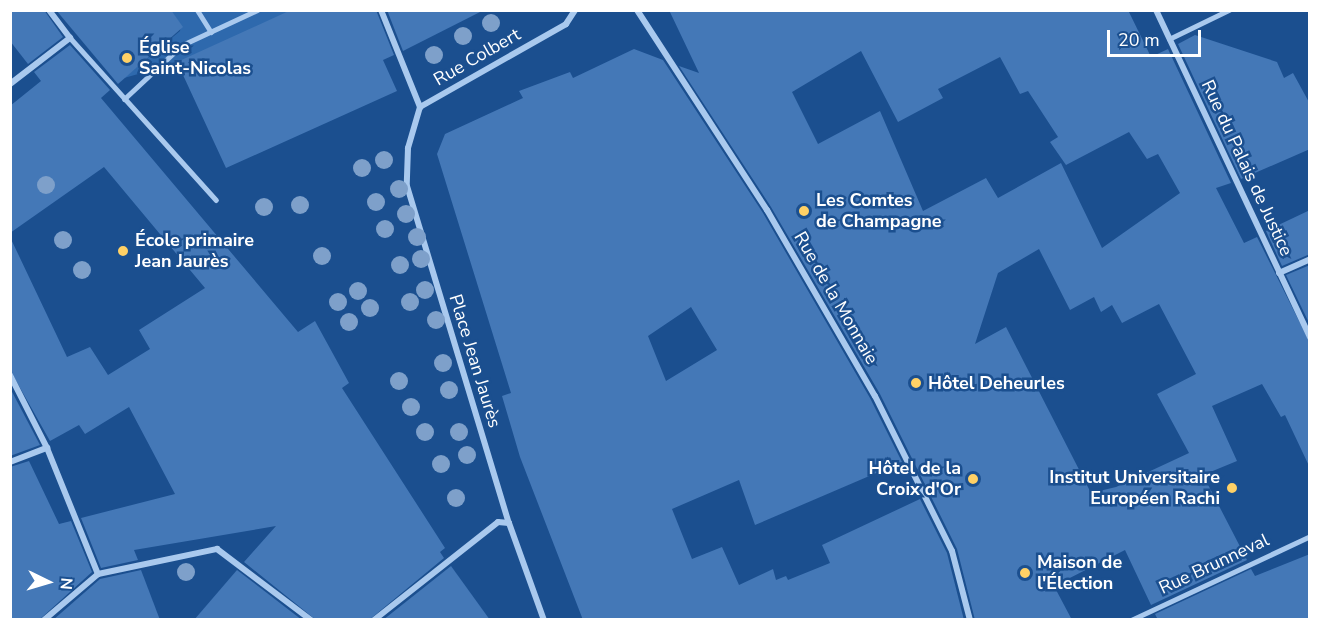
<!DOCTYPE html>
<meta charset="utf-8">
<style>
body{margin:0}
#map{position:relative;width:1320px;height:630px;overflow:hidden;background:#1b4f8f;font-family:"Nunito Sans",sans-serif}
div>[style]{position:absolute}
.green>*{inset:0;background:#2e69ad}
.building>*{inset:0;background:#4478b7}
.service>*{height:4.5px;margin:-2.25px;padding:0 2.25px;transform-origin:2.25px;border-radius:2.25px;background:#a9c9ee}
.pedestrian>*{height:5px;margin:-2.5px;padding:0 2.5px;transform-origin:2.5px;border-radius:2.5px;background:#a9c9ee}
.minor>*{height:6px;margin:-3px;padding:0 3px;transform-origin:3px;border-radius:3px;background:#a9c9ee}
.trees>*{width:18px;height:18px;margin:-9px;border-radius:50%;background:#7ea0ca}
.dots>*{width:16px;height:16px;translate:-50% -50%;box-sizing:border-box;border:3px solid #1b4f8f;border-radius:50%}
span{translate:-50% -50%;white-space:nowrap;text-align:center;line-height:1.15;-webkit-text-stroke:5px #1b4f8f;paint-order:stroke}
.poi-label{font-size:18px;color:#fff;font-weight:700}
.left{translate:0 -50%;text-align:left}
.right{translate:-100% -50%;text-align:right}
.street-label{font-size:18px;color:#fff}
.frame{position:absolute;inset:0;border:12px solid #fff;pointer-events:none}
.north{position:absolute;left:18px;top:552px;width:60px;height:60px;-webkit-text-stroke:4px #1b4f8f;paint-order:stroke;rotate:95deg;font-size:16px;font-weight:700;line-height:24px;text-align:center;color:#fff}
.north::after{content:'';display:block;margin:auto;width:21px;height:27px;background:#fff;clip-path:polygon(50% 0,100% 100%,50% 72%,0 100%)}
.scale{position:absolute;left:1107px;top:30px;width:94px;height:27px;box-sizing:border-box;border:3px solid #fff;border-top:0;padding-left:8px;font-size:18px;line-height:21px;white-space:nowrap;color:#fff;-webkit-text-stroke:4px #1b4f8f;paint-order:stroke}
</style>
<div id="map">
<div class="green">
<div style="clip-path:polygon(171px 11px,293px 11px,177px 63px,124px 78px,180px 31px,181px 25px)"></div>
</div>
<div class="building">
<div style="clip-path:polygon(10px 10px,44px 10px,63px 37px,28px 64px,10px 41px)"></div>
<div style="clip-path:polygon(56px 10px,171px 10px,183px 27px,118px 84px)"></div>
<div style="clip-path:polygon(291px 10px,376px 10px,394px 55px,383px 60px,397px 91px,226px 168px,177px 62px)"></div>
<div style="clip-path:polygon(387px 10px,484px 10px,403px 51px)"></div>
<div style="clip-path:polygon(evenodd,669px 10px,1128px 10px,1151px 57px,1168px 49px,1231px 183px,1216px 188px,1244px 243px,1257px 237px,1310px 343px,1310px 468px,1285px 415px,1281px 417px,1262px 384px,1212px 406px,1237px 461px,1203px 475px,1247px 560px,1151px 605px,1125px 550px,1054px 586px,1072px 620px,975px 620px,957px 549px,880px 394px,771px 207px,679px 66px,699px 73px,669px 10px,861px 51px,898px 122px,943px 98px,938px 89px,1000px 57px,1020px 94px,1028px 91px,1058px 137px,1050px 142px,1066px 165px,1129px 132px,1147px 159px,1158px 154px,1180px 193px,1102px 248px,1061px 163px,998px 198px,986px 178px,923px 211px,880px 111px,818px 144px,792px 92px,861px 51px,669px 10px,1039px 249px,1070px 310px,1094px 297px,1101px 312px,1112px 305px,1122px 323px,1159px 304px,1196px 374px,1157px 394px,1189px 453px,1116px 487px,1091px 493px,1006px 327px,975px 344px,998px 273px,1039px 249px)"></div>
<div style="clip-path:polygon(1195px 35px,1277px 62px,1284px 78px,1293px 73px,1310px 104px,1310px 149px,1241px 179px,1178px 44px)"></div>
<div style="clip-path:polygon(70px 45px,110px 90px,101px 98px,298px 332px,315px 321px,349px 383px,342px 388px,445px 548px,440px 552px,444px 558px,369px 620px,316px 620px,244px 562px,276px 526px,134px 550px,138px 560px,101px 568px,81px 518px,175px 494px,129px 407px,85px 434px,79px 425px,50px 441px,10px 370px,10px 237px,67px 357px,90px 347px,108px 375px,150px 349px,139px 330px,205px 288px,104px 167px,10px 233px,10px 106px,41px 81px,34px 72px)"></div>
<div style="clip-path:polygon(evenodd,634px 49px,663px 60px,763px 213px,870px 398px,902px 462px,755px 525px,739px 480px,672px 509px,692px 559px,722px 547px,739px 585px,773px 569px,776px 580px,786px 576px,788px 580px,830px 563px,822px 545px,920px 499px,947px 553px,964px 620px,583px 620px,520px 457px,502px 396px,511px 393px,437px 154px,445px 134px,523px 98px,519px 91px,570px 72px,573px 78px,634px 49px,691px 307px,717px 350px,666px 381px,648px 336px,691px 307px)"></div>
<div style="clip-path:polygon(1310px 210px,1310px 254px,1282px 266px,1266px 231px)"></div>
<div style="clip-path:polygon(1310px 265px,1310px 325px,1286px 275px)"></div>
<div style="clip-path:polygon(10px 388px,40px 445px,10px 456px)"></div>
<div style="clip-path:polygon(29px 461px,59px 524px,71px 521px,92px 572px,39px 620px,10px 620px,10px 467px)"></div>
<div style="clip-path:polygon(1310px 554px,1310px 620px,1158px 620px,1155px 614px,1251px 569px,1255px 576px)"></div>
<div style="clip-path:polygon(451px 566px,490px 620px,383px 620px)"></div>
<div style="clip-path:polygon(141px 570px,160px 620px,53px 620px,100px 579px)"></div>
<div style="clip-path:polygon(237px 570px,302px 620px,194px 620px)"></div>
</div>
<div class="service">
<div style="left:1169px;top:39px;width:67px;rotate:-25.8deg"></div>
</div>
<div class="pedestrian">
<div style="left:197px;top:10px;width:26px;rotate:58deg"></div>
<div style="left:70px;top:38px;width:218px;rotate:48deg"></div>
<div style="left:124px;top:99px;width:79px;rotate:-43deg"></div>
<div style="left:182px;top:45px;width:83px;rotate:-25deg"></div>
<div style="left:1131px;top:620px;width:198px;rotate:-25.1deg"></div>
</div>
<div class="minor">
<div style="left:381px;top:10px;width:105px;rotate:68.1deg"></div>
<div style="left:637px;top:10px;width:239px;rotate:57deg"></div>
<div style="left:767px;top:210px;width:215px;rotate:59.9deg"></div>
<div style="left:875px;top:396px;width:173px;rotate:63.6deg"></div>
<div style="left:952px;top:551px;width:71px;rotate:75.4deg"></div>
<div style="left:1156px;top:10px;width:362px;rotate:64.8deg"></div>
<div style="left:10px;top:84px;width:76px;rotate:-37.5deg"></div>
<div style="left:70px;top:38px;width:35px;rotate:-127deg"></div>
<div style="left:420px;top:107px;width:43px;rotate:106.3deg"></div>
<div style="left:408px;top:148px;width:38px;rotate:92deg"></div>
<div style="left:407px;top:186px;width:352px;rotate:73.2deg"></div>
<div style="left:509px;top:523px;width:103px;rotate:70.2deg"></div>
<div style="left:420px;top:107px;width:168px;rotate:-29.6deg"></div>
<div style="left:566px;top:24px;width:17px;rotate:-57deg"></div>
<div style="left:1279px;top:273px;width:34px;rotate:-24deg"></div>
<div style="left:10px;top:375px;width:82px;rotate:63.1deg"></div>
<div style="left:47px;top:448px;width:136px;rotate:68deg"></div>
<div style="left:10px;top:462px;width:40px;rotate:-21deg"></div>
<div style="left:44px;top:620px;width:71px;rotate:-40.4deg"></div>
<div style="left:98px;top:574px;width:122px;rotate:-11.9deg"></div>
<div style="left:217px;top:549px;width:118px;rotate:37.1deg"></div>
<div style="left:374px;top:620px;width:158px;rotate:-38.3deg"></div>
<div style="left:498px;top:522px;width:11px;rotate:5deg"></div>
</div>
<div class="trees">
<div style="left:491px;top:23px"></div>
<div style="left:463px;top:36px"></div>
<div style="left:434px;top:55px"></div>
<div style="left:384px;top:160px"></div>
<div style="left:362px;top:168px"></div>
<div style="left:46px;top:185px"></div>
<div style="left:399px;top:189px"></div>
<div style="left:376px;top:202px"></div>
<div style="left:300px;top:205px"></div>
<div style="left:264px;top:207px"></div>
<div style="left:406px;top:214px"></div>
<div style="left:385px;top:229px"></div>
<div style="left:417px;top:237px"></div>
<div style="left:63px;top:240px"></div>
<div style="left:322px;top:256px"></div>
<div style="left:421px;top:259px"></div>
<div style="left:400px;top:265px"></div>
<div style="left:82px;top:270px"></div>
<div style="left:425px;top:290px"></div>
<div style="left:358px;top:291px"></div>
<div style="left:338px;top:302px"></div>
<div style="left:410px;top:302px"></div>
<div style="left:370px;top:308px"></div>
<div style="left:436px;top:320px"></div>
<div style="left:349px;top:322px"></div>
<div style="left:443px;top:363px"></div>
<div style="left:399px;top:381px"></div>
<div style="left:449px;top:390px"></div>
<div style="left:411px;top:407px"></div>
<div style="left:425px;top:432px"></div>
<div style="left:459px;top:432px"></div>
<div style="left:467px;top:455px"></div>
<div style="left:441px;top:464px"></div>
<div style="left:456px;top:498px"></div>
<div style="left:186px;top:572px"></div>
</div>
<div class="dots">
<div style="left:127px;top:58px;background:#ffd166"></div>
<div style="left:804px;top:211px;background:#ffd166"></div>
<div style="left:123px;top:251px;background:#ffd166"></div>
<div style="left:916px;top:383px;background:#ffd166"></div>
<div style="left:973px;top:479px;background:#ffd166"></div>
<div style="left:1232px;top:488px;background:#ffd166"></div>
<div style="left:1025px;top:573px;background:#ffd166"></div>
</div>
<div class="poi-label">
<span class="left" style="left:139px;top:58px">Église<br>Saint-Nicolas</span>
<span class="left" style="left:816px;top:211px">Les Comtes<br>de Champagne</span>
<span class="left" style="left:135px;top:251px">École primaire<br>Jean Jaurès</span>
<span class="left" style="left:928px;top:383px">Hôtel Deheurles</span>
<span class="right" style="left:961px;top:479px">Hôtel de la<br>Croix d'Or</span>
<span class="right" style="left:1220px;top:488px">Institut Universitaire<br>Européen Rachi</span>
<span class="left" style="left:1037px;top:573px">Maison de<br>l'Élection</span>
</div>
<div class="street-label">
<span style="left:477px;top:57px;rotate:-30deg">Rue Colbert</span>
<span style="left:1247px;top:168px;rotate:65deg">Rue du Palais de Justice</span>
<span style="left:836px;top:298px;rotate:60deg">Rue de la Monnaie</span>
<span style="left:475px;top:361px;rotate:73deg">Place Jean Jaurès</span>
<span style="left:1214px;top:564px;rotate:-25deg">Rue Brunneval</span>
</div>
<div class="frame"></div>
<div class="north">N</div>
<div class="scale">20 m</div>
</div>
